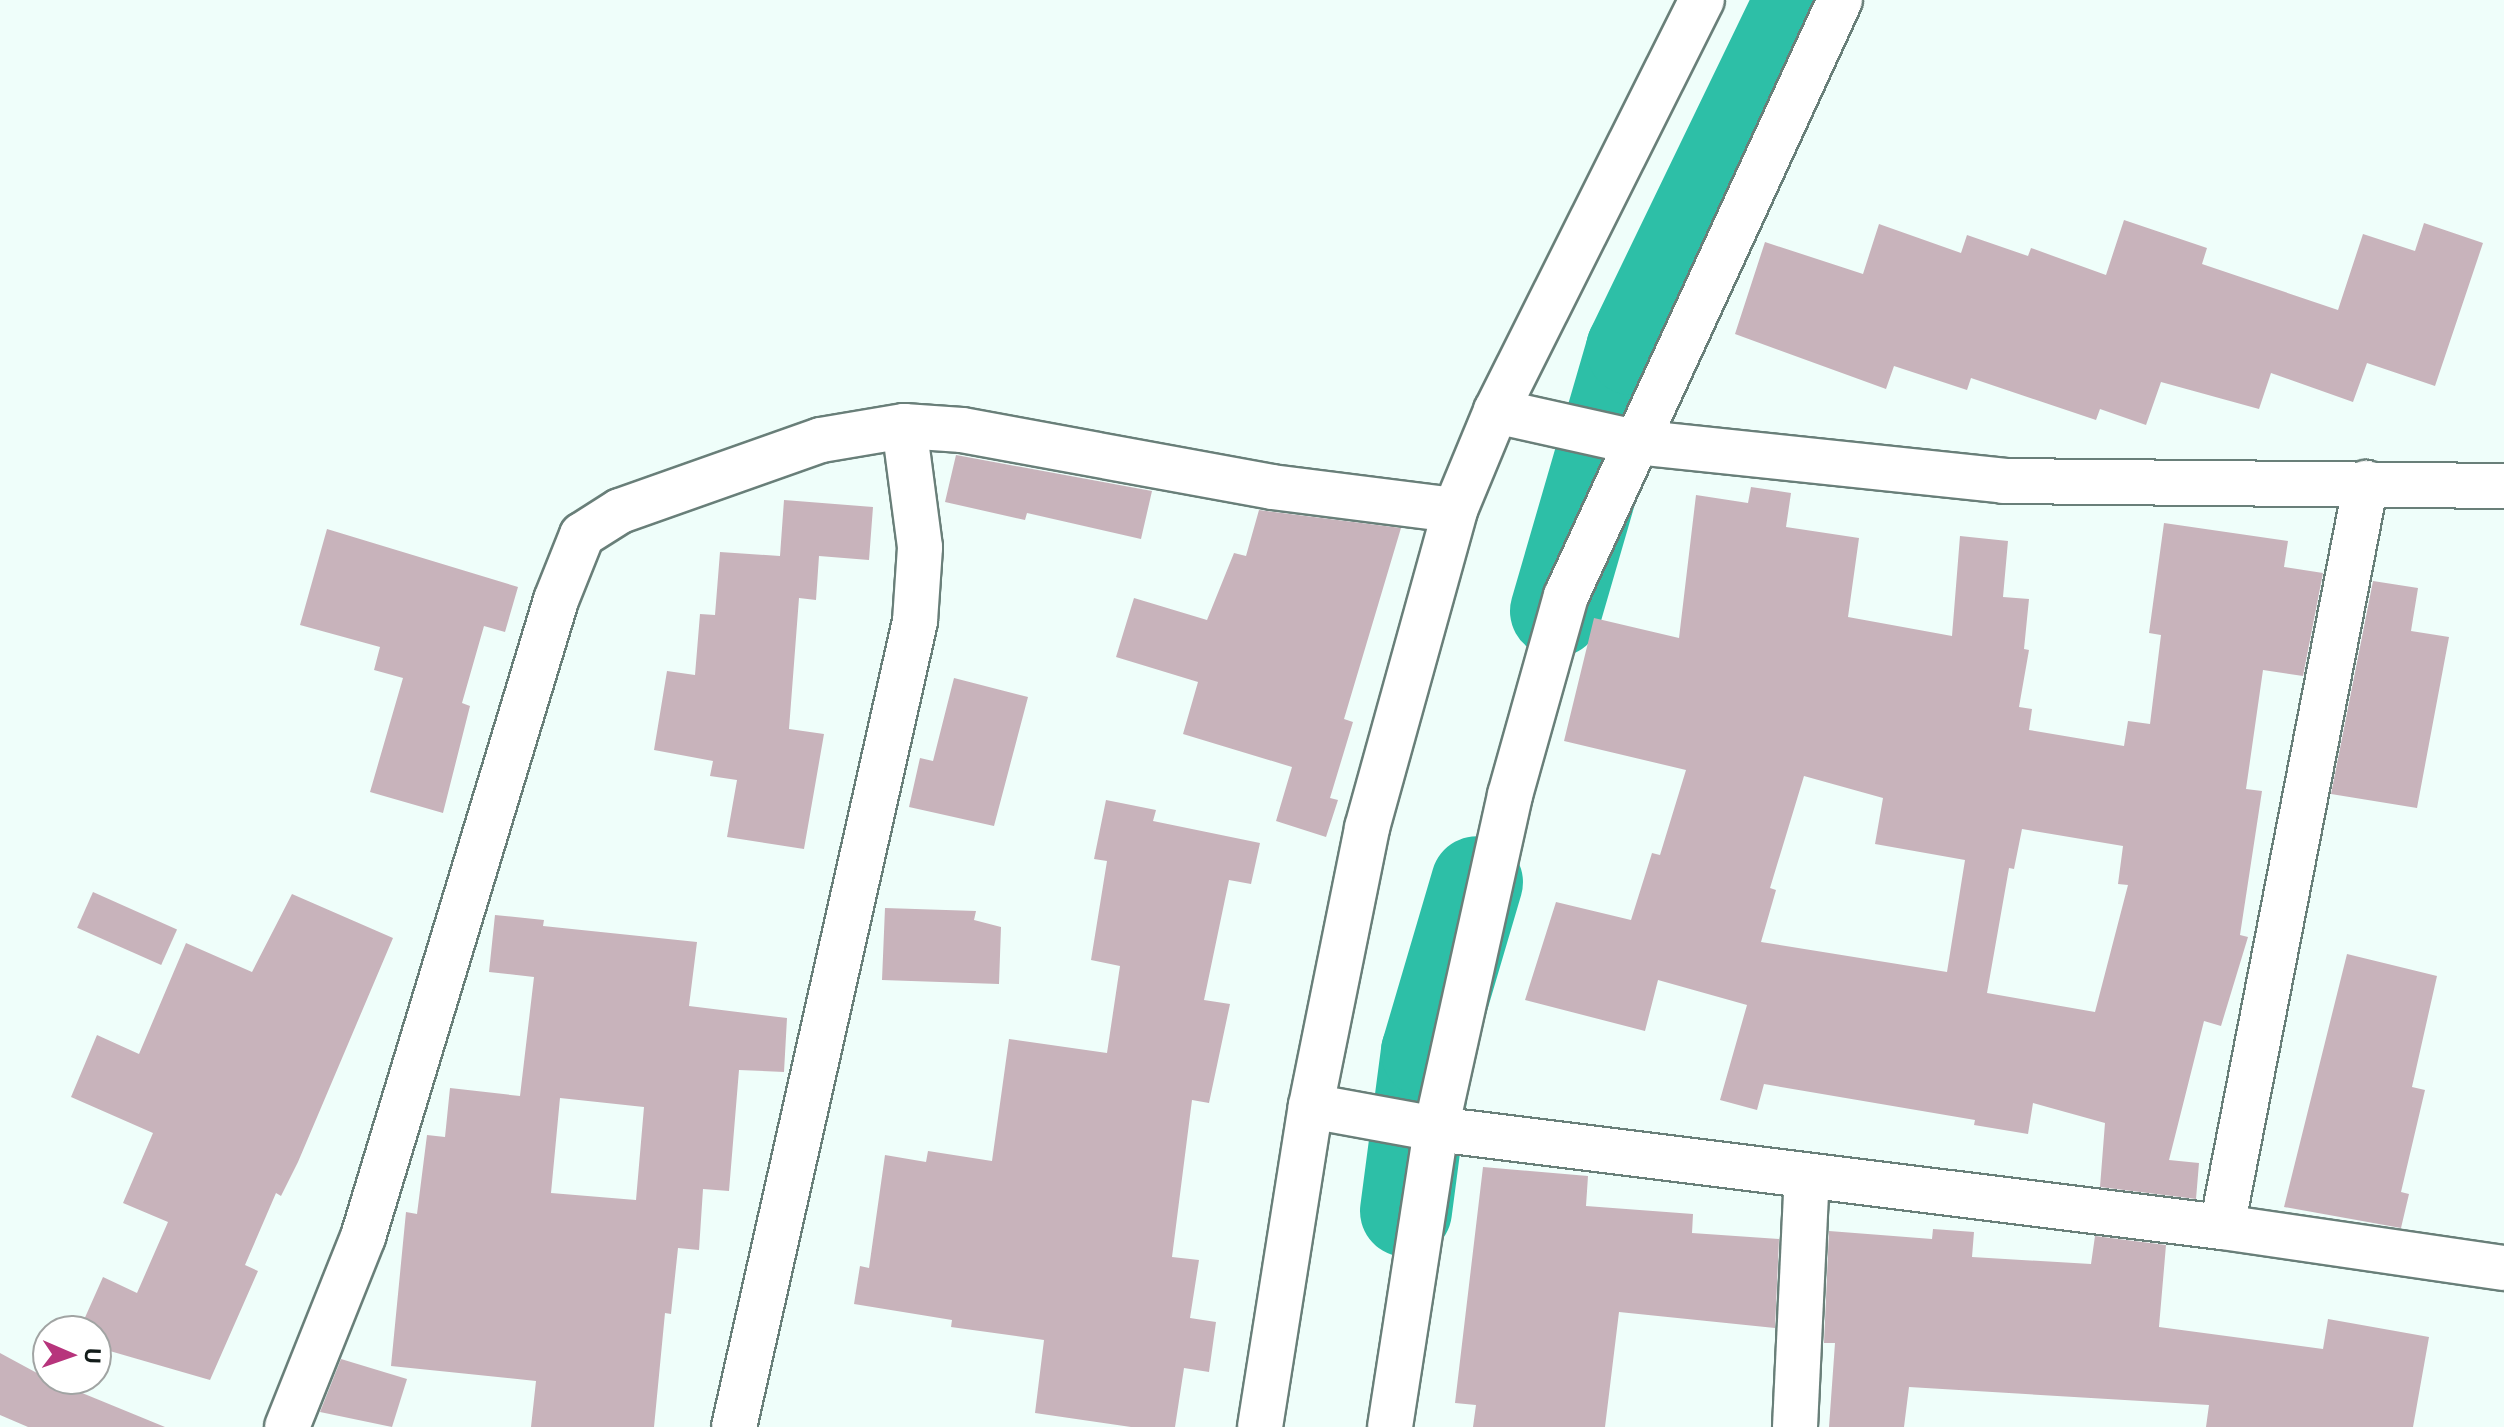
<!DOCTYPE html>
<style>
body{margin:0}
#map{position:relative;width:2504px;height:1427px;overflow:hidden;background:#effefa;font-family:"Open Sans",sans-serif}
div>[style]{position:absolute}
.river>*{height:92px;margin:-46px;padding:0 46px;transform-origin:46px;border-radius:46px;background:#2dbfa7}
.building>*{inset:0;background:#c8b3bb;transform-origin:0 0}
.roads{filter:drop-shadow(2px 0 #697f79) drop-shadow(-2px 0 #697f79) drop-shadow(0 2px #697f79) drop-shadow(0 -2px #697f79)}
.minor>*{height:44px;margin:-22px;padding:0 22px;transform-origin:22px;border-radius:22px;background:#fff}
span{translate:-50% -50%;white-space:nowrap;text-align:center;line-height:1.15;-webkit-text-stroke:6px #fff;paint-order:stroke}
.north{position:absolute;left:32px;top:1315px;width:80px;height:80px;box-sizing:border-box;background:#fff;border:2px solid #a1a4a3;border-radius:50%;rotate:92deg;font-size:22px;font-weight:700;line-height:32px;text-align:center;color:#131c1a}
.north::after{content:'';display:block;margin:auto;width:28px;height:36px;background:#b7347c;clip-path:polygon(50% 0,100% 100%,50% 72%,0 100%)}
</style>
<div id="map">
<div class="river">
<div style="left:1556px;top:611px;width:273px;rotate:-73.8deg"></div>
<div style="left:1632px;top:349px;width:388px;rotate:-64.2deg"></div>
<div style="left:1406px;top:1211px;width:160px;rotate:-82.5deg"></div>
<div style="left:1427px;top:1052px;width:177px;rotate:-73.6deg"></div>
</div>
<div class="building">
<div style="clip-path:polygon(2124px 220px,2207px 248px,2202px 264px,2338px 310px,2363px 234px,2415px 251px,2424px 223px,2483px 243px,2435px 386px,2367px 363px,2353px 402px,2271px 373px,2259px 409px,2161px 382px,2146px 425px,2100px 409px,2096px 420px,1971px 378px,1967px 390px,1894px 366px,1886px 389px,1735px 334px,1765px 242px,1863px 274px,1879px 224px,1961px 253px,1967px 235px,2028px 256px,2031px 248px,2106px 275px)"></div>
<div style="clip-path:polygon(956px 455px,1152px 491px,1141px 539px,1027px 513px,1025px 520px,945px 502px)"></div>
<div style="clip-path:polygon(evenodd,1751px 487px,1791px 493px,1786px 527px,1859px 538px,1848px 617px,1952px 636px,1960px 536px,2008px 541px,2003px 597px,2029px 599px,2024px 649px,2029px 650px,2019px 707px,2032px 709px,2029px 730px,2124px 746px,2128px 721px,2150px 724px,2161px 635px,2149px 633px,2164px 523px,2288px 541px,2284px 567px,2323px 573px,2303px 676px,2263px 670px,2246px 789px,2262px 791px,2240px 935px,2248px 937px,2221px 1026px,2204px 1021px,2169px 1160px,2199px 1163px,2196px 1199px,2100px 1187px,2105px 1123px,2033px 1103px,2028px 1134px,1974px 1125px,1975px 1120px,1764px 1084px,1757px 1110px,1720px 1100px,1747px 1005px,1658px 980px,1645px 1031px,1525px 1000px,1556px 902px,1631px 920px,1652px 853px,1660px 855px,1686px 770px,1564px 741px,1594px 618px,1679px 638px,1696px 495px,1748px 503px,1751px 487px,1804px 776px,1883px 798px,1875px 844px,1965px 860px,1947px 972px,1761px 942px,1776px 890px,1770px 888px,1804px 776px,1751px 487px,2022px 829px,2123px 846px,2118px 884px,2128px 885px,2095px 1012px,1987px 993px,2009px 868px,2014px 869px,2022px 829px)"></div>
<div style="clip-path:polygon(784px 500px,873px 507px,869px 560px,819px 556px,816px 600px,799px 598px,789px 729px,824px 734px,804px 849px,727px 837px,737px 780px,710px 776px,713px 761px,654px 750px,667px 671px,695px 675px,700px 614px,715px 615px,720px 552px,780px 556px)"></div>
<div style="clip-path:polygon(1259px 510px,1401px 528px,1344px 719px,1353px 722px,1330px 798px,1338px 800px,1326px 837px,1276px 821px,1292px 767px,1183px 734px,1198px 682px,1116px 657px,1134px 598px,1207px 620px,1234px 553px,1246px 556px)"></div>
<div style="clip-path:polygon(327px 529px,518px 587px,505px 632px,484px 626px,462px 703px,470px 706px,443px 813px,370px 792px,403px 678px,374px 670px,380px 647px,300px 625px)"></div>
<div style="clip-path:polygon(2373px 581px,2418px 588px,2411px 631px,2449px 637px,2417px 808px,2331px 794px)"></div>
<div style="clip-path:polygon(954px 678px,1028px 697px,994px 826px,909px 807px,920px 758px,933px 761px)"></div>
<div style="clip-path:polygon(1106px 800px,1156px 810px,1153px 821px,1260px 843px,1251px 884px,1229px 880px,1204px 1000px,1230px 1004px,1209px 1103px,1192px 1100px,1172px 1257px,1199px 1260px,1190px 1318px,1216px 1322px,1209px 1372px,1184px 1368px,1175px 1427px,1131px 1427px,1035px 1413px,1044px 1340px,951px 1327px,952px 1320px,854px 1304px,860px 1266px,869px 1268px,885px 1155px,926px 1162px,928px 1151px,992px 1161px,1009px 1039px,1107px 1053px,1120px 966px,1091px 960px,1107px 861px,1094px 859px)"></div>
<div style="left:93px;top:892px;width:92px;height:39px;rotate:24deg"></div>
<div style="clip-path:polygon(292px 894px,393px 938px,298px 1162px,281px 1196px,276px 1193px,245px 1265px,258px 1271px,210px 1380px,96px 1347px,96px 1331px,79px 1331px,103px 1277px,137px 1293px,168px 1222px,123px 1203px,153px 1133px,71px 1097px,97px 1035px,139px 1054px,186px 943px,252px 972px)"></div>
<div style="clip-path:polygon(885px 908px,976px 911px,974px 920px,1001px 927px,999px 984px,882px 980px)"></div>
<div style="clip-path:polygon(evenodd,495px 915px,544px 920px,543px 926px,697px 942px,689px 1006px,787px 1018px,784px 1072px,739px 1070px,729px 1191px,703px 1189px,699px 1250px,678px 1248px,671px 1314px,665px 1313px,654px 1427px,531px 1427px,536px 1381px,391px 1366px,406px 1212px,417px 1214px,427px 1135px,445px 1137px,450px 1088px,520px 1096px,534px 977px,489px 972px,495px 915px,560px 1098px,644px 1107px,636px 1200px,551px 1193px,560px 1098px)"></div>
<div style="clip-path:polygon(2347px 954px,2437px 976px,2412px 1087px,2425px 1090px,2401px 1192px,2409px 1194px,2401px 1228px,2284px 1207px)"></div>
<div style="clip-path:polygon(1483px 1167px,1588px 1176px,1586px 1206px,1693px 1214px,1692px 1233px,1779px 1239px,1775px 1328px,1619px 1312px,1605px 1427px,1473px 1427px,1476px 1405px,1455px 1403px)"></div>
<div style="clip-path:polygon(1933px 1229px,1974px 1232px,1972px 1257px,2091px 1264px,2095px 1236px,2166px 1245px,2159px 1327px,2323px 1349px,2328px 1319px,2429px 1337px,2413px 1427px,2206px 1427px,2209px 1405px,1909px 1387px,1904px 1427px,1829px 1427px,1835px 1343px,1824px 1343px,1829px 1231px,1932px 1239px)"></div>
<div style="clip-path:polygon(0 1353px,48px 1379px,165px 1427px,28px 1427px,0 1415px)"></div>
<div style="clip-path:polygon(341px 1359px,407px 1379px,392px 1427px,320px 1412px)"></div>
</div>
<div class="roads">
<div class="minor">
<div style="left:1496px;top:411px;width:142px;rotate:12.6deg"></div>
<div style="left:1635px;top:442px;width:370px;rotate:6deg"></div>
<div style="left:2003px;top:481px;width:501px;rotate:0.57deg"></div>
<div style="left:1311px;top:1106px;width:127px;rotate:10.4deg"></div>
<div style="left:1436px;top:1129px;width:792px;rotate:7.11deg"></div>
<div style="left:2222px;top:1227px;width:285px;rotate:8.3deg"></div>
<div style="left:2222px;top:1227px;width:758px;rotate:-79.05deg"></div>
<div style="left:287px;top:1427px;width:205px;rotate:-68.2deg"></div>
<div style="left:363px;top:1237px;width:666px;rotate:-73.14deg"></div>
<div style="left:556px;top:600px;width:70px;rotate:-68.2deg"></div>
<div style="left:582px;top:535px;width:45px;rotate:-32.3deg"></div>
<div style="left:620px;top:511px;width:213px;rotate:-19.5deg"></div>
<div style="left:821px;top:440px;width:84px;rotate:-9.6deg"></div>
<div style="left:904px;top:426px;width:58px;rotate:3.9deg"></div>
<div style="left:962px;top:430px;width:315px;rotate:10.4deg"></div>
<div style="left:1272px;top:487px;width:184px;rotate:7.2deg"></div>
<div style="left:734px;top:1427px;width:826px;rotate:-77.34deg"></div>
<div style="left:915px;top:621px;width:74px;rotate:-86.1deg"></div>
<div style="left:920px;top:547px;width:122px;rotate:-97.5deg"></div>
<div style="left:1260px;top:1427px;width:325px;rotate:-81deg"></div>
<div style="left:1311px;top:1106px;width:284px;rotate:-78.6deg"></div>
<div style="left:1367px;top:828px;width:330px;rotate:-74.5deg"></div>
<div style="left:1455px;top:510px;width:107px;rotate:-67.5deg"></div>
<div style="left:1496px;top:411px;width:460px;rotate:-63.4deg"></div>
<div style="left:1390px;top:1427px;width:302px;rotate:-81.2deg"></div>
<div style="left:1436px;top:1129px;width:342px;rotate:-77.5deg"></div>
<div style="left:1510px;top:795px;width:207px;rotate:-74.3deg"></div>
<div style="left:1566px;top:596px;width:656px;rotate:-65.31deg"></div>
<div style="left:1795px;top:1427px;width:251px;rotate:-87.3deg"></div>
</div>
</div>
<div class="north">U</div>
</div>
